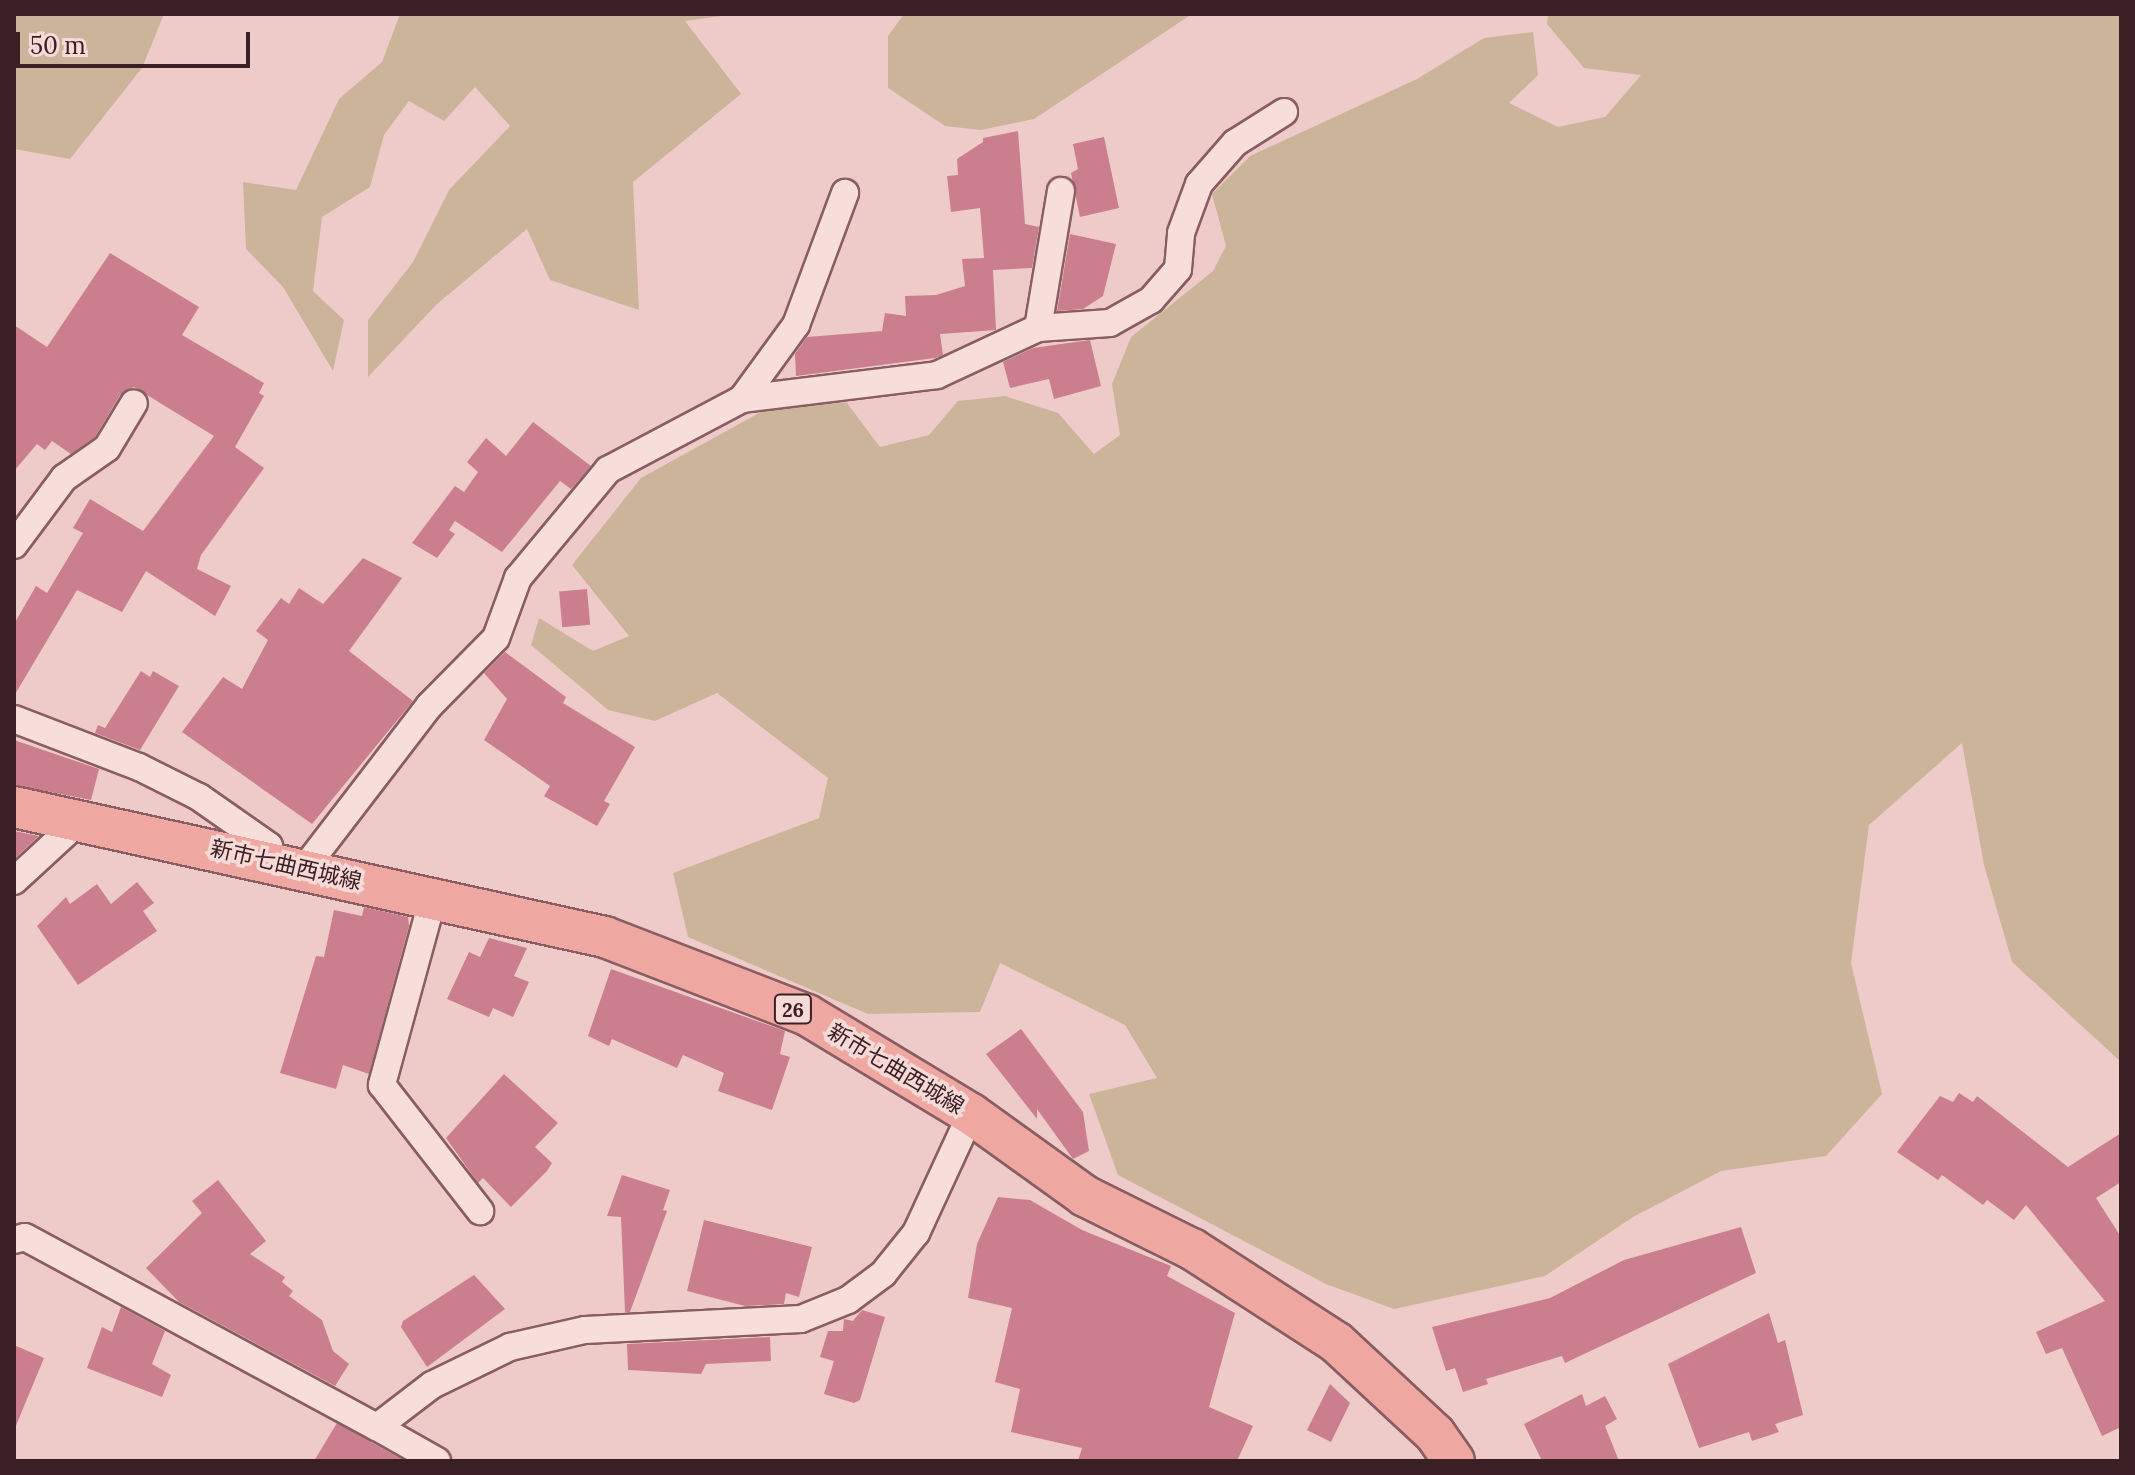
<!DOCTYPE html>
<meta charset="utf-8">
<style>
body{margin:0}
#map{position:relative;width:2135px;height:1475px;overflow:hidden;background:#eecbc8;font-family:Lora,"Noto Sans JP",serif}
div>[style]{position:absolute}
.green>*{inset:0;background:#ccb49b}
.building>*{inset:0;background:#cb7e8e;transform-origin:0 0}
.roads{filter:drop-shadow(2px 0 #895d61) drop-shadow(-2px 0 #895d61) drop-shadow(0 2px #895d61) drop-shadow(0 -2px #895d61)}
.street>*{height:26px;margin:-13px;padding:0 13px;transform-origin:13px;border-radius:13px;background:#f8dedb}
.primary>*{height:40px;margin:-20px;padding:0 20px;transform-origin:20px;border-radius:20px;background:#efa7a1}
span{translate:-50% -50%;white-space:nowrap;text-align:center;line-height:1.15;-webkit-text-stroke:7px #f5dad7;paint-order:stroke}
.shield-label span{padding:2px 6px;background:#f5dad7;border:2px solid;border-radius:6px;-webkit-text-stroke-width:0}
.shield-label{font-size:20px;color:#3a2024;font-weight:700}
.street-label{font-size:22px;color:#3a2024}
.frame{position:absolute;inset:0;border:16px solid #3a2024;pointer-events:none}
.scale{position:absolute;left:16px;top:32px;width:234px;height:36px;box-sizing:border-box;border:4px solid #3a2024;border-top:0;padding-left:10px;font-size:24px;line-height:28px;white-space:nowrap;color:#3a2024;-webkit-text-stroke:6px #f5dad7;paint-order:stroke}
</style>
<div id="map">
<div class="green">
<div style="clip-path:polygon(14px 14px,164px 14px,142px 68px,70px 159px,14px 149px)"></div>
<div style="clip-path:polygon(400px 14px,736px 14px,685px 21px,741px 94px,633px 182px,639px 310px,550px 280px,527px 229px,437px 304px,368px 377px,368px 320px,413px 262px,449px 190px,510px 126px,475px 87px,444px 121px,409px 101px,384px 135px,370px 187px,322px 217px,313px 291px,344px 320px,333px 371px,283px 287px,246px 249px,243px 182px,296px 190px,339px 99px,382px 62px)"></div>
<div style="clip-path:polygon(904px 14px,1192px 14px,1034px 119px,981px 130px,945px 126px,888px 88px,888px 36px)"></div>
<div style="clip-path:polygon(1548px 14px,2121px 14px,2121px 1062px,2012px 962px,1984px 865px,1962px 743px,1869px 825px,1851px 963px,1882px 1094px,1826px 1156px,1721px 1171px,1633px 1217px,1545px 1276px,1394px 1309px,1326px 1284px,1118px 1175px,1089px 1094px,1157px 1078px,1125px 1025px,1000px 963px,980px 1012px,868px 1014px,688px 937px,673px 873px,819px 818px,828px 778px,717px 693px,655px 721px,608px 710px,531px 645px,539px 618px,593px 651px,629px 636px,572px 565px,641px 478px,790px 396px,847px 403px,880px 447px,929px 435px,958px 401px,1005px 396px,1058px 413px,1094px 454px,1120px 435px,1112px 384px,1131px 337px,1213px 271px,1226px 246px,1212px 194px,1250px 156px,1417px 79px,1484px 38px,1533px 32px,1538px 75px,1509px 103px,1558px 127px,1605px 117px,1641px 75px,1584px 68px,1547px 24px)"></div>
</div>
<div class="building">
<div style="clip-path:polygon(1018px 131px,1025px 224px,1039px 227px,1032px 268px,993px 270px,996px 330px,940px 334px,943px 355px,935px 358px,796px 376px,795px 354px,807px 337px,882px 331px,885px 313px,906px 316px,905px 296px,936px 295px,965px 286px,962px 259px,984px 258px,980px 208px,951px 212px,947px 176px,958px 175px,957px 159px,983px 142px,983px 138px)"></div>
<div style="clip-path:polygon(1104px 137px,1119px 208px,1080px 217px,1071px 173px,1078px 169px,1073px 144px)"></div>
<div style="clip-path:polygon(1070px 234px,1116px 244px,1103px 296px,1083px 309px,1057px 311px)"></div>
<div style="clip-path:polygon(110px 253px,199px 307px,182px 335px,264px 383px,259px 393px,264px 396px,235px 447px,264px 468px,201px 555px,197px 569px,231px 586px,215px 616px,146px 571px,122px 612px,77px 590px,14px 696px,14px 624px,36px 586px,47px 593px,83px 533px,73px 528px,90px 499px,143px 531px,214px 436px,134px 387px,120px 395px,95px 437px,71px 454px,52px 441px,45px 450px,37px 444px,14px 471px,14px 325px,47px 347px)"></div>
<div style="clip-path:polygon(1090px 340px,1101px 386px,1054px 399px,1049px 379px,1010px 388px,1003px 362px,1033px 348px)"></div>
<div style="clip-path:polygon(533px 422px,591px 466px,571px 489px,560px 481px,502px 552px,455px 521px,449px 530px,455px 534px,437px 558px,412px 543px,455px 486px,464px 492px,478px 472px,467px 462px,486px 438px,506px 456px)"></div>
<div style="clip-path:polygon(363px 558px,402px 578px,349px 651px,413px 701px,312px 824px,182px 732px,223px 677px,242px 689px,268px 640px,256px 631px,281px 598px,289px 604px,299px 588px,323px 604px)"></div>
<div style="left:587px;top:589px;width:36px;height:28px;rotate:85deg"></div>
<div style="clip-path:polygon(505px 652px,566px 697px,563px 703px,635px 747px,604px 801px,610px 804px,597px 826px,544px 796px,550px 786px,484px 740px,507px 699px,484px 673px)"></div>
<div style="clip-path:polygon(141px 671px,150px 677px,153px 671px,179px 686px,140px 750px,95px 733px,98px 725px,105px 728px)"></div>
<div style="clip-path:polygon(14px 740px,99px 769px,91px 800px,14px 785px)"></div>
<div style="clip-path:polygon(14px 831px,39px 836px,14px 859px)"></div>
<div style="clip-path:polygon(137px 882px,154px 903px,143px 911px,157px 931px,78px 985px,37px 926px,66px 897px,70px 904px,97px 884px,111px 904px)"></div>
<div style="clip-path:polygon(364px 907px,408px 917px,409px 926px,369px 1074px,343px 1065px,336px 1089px,280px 1073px,316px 956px,324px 957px,334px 910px,362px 916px)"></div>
<div style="clip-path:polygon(489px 938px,527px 948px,514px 976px,529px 982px,513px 1017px,493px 1008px,489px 1017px,447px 999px,469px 952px,480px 957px)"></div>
<div style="clip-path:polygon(611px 969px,785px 1031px,780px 1054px,790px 1057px,772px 1110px,718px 1091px,724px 1073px,683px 1055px,677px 1068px,612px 1039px,609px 1046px,588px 1036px)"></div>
<div style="clip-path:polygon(1021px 1029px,1083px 1112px,1089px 1151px,1073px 1159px,1037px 1109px,1037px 1119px,986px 1054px)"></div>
<div style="clip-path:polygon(504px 1074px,558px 1123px,535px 1147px,552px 1163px,547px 1171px,511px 1207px,483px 1178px,478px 1183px,446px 1138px)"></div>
<div style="clip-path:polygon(1959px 1093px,1973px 1102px,1977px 1096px,2068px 1167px,2121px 1133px,2121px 1182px,2096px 1198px,2121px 1237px,2121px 1427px,2102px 1436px,2062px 1348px,2046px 1354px,2036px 1332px,2105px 1301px,2026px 1205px,2014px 1220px,1987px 1200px,1983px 1205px,1942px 1175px,1938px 1180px,1897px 1152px,1940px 1096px,1953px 1102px)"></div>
<div style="clip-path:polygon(622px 1175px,670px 1190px,663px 1210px,667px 1211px,630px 1312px,625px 1312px,621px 1217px,607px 1216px)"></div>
<div style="clip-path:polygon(218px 1180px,266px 1241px,250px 1254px,285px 1277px,282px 1282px,293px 1291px,289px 1296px,322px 1320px,333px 1351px,349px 1364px,335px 1386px,179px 1302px,146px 1268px,202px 1213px,192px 1201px)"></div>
<div style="clip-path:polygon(998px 1197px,1030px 1200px,1082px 1230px,1171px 1266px,1167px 1276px,1235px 1313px,1209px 1407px,1253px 1426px,1237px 1461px,1078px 1461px,1082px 1448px,1011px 1432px,1020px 1389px,995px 1382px,1012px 1308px,968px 1298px,977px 1244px)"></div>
<div style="clip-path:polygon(704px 1220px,812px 1247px,799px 1297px,786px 1293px,784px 1304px,745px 1306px,687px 1291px)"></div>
<div style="clip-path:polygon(1741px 1227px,1756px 1273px,1565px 1363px,1562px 1356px,1486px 1379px,1488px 1384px,1463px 1392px,1455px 1368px,1446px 1371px,1432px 1327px,1550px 1298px,1624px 1260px)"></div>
<div style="clip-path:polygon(474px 1275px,505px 1309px,427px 1367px,401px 1327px,403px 1321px)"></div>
<div style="clip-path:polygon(121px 1307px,165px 1331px,152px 1364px,171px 1375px,162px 1397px,87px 1368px,102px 1327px,112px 1332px)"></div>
<div style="clip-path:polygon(862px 1310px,885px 1317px,860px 1400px,854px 1403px,824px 1394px,834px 1361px,820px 1357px,828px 1331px,843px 1331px,844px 1319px,853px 1321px)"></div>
<div style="clip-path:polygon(1769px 1313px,1778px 1343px,1785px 1340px,1803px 1415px,1775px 1424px,1779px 1432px,1752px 1441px,1749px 1432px,1699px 1448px,1668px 1364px)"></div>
<div style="clip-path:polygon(770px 1337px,771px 1361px,706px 1364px,701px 1374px,628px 1370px,627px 1344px)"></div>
<div style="clip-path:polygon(14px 1345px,44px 1358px,15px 1428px,14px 1428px)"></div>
<div style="clip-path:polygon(1330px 1384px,1350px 1403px,1331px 1442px,1307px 1430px)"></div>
<div style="clip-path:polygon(1582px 1394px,1586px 1406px,1605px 1396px,1617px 1419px,1605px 1426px,1619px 1461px,1542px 1461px,1524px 1424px)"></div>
<div style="clip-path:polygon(337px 1423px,369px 1441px,405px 1461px,314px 1461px)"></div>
</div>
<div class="roads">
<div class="street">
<div style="left:1038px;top:328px;width:72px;rotate:-4deg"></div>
<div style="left:1110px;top:323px;width:47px;rotate:-29.3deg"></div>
<div style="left:1151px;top:300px;width:41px;rotate:-48.9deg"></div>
<div style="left:1178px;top:269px;width:36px;rotate:-85deg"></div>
<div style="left:1181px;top:233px;width:52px;rotate:-69.8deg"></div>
<div style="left:1199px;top:184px;width:55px;rotate:-48.7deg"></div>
<div style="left:1235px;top:143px;width:58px;rotate:-32.3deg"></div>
<div style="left:742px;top:399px;width:92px;rotate:-53.9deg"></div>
<div style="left:796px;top:325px;width:141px;rotate:-69.6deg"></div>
<div style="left:14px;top:545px;width:84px;rotate:-53.3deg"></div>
<div style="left:64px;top:478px;width:52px;rotate:-34.9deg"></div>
<div style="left:107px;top:448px;width:52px;rotate:-59deg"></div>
<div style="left:14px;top:719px;width:134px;rotate:21deg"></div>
<div style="left:139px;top:767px;width:67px;rotate:26.6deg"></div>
<div style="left:199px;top:797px;width:85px;rotate:35deg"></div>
<div style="left:269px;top:846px;width:17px;rotate:73deg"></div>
<div style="left:304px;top:869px;width:205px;rotate:-52.5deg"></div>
<div style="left:429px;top:706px;width:95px;rotate:-45.4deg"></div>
<div style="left:496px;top:638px;width:64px;rotate:-69.9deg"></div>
<div style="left:518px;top:578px;width:141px;rotate:-50.2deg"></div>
<div style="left:608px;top:470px;width:152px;rotate:-27.9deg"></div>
<div style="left:742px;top:399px;width:196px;rotate:-7deg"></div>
<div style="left:937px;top:375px;width:111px;rotate:-25deg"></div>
<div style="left:1038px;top:328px;width:139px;rotate:-80.5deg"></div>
<div style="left:14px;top:881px;width:88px;rotate:-42.7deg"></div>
<div style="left:433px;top:898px;width:194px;rotate:105.3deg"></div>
<div style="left:382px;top:1085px;width:160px;rotate:52.1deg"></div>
<div style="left:14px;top:1240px;width:11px;rotate:-15deg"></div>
<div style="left:25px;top:1237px;width:400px;rotate:28.4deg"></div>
<div style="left:377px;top:1427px;width:69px;rotate:-37.4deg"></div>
<div style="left:432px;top:1385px;width:87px;rotate:-26deg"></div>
<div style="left:510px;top:1347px;width:77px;rotate:-12.8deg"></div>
<div style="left:585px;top:1330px;width:216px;rotate:-2.9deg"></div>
<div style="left:801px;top:1319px;width:51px;rotate:-22deg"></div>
<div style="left:848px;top:1300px;width:44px;rotate:-36.6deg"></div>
<div style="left:883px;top:1274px;width:53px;rotate:-51.2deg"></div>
<div style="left:916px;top:1233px;width:131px;rotate:-65.2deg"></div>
<div style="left:377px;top:1427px;width:69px;rotate:29.5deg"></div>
</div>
<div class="primary">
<div style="left:14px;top:807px;width:605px;rotate:12.41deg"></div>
<div style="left:605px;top:937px;width:217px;rotate:21.1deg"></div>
<div style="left:807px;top:1015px;width:192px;rotate:31.1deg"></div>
<div style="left:971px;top:1114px;width:140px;rotate:35.7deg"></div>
<div style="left:1085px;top:1196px;width:119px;rotate:26.4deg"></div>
<div style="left:1192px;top:1249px;width:171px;rotate:32.9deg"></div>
<div style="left:1336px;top:1342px;width:135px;rotate:42.9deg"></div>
<div style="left:1435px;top:1434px;width:33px;rotate:55deg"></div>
</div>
</div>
<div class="shield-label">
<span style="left:793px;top:1009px">26</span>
</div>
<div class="street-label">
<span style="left:286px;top:865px;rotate:13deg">新市七曲西城線</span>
<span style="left:896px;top:1069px;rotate:31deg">新市七曲西城線</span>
</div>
<div class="frame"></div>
<div class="scale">50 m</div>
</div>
